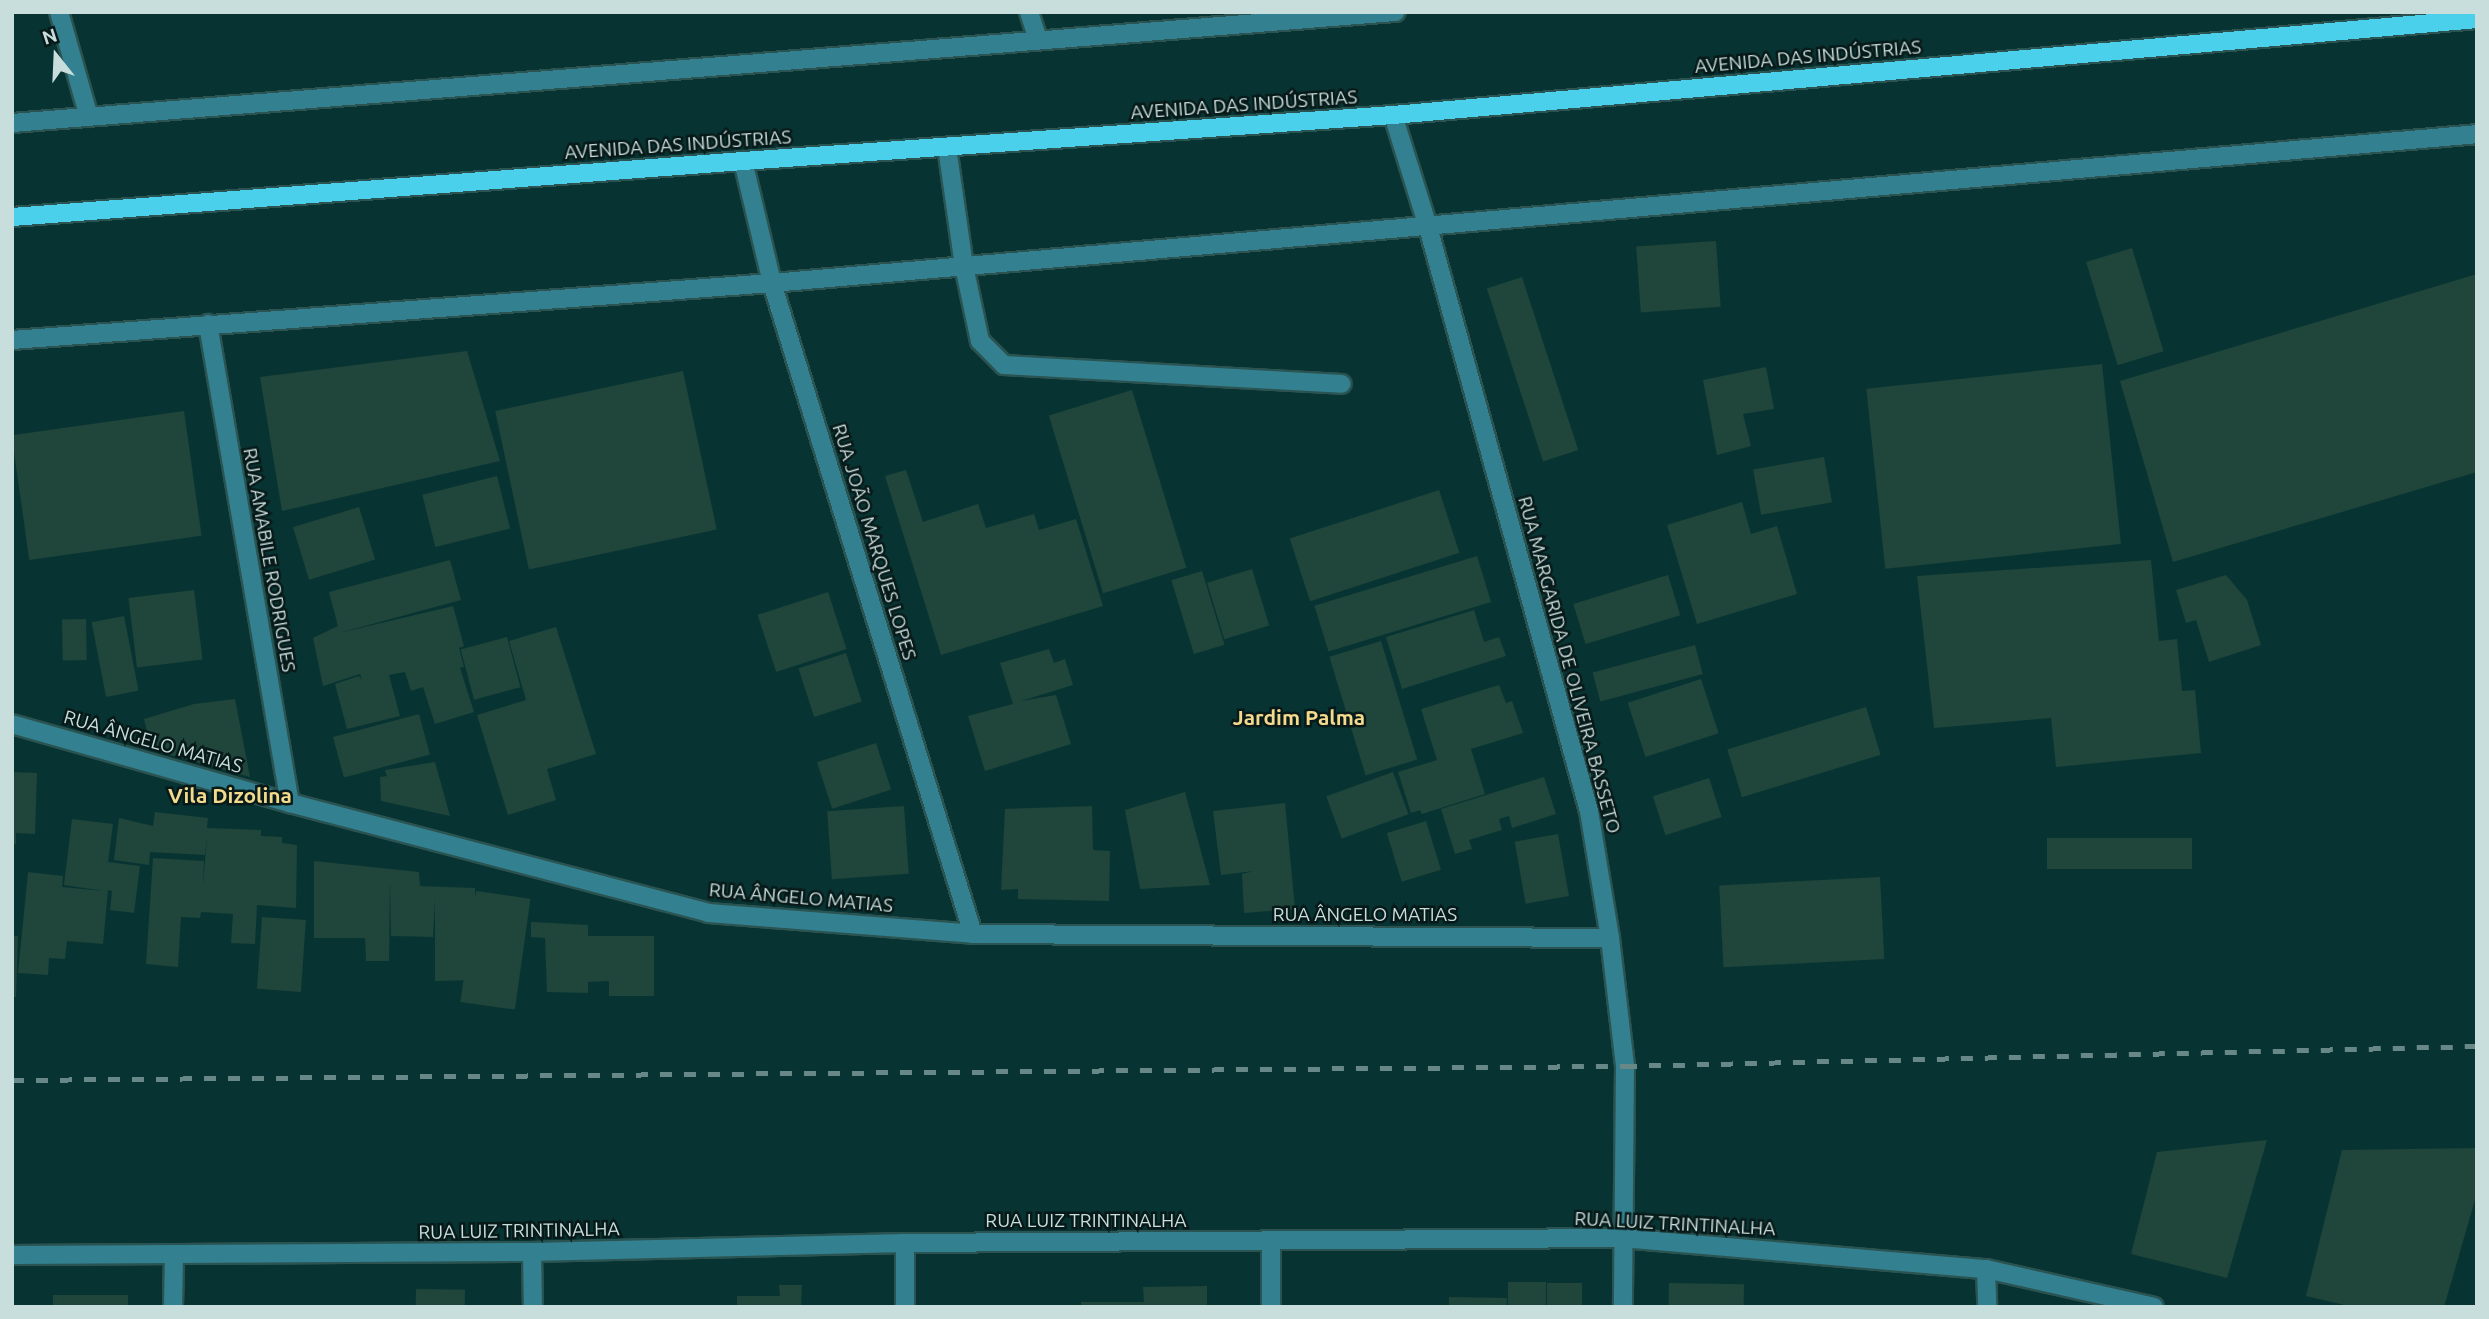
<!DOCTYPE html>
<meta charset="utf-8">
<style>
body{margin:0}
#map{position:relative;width:2489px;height:1319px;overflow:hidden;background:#073433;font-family:Ubuntu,sans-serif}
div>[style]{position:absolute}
.building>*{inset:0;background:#20453a;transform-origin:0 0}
.roads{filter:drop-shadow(2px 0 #2a5351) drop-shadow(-2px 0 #2a5351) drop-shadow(0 2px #2a5351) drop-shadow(0 -2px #2a5351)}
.minor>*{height:18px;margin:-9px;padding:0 9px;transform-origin:9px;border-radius:9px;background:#338190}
.major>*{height:18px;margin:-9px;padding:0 9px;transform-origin:9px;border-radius:9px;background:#4ad0ea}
.rail>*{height:5px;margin-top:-2.5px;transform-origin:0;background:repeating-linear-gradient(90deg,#678887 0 12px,transparent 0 24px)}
span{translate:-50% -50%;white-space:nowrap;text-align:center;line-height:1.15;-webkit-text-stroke:5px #071918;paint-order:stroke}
.street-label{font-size:19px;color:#c8dedc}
.neighbourhood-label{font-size:21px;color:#f3da8d;font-weight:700}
.frame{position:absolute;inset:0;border:14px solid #c8dedc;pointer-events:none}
.north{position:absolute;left:21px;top:21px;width:70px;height:70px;-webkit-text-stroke:5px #071918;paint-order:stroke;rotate:342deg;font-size:19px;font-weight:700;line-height:28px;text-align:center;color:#c8dedc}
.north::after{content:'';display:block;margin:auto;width:24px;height:32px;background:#c8dedc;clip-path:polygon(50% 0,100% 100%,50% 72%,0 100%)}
</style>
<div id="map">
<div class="building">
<div style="left:1716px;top:241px;width:66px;height:80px;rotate:86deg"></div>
<div style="left:2132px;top:248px;width:108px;height:48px;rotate:73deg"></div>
<div style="clip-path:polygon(2477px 274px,2477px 472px,2173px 562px,2120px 381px)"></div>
<div style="left:1522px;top:277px;width:182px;height:37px;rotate:72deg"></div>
<div style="clip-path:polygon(467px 351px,500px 461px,282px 511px,260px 377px)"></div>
<div style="left:2102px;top:364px;width:181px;height:237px;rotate:84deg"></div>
<div style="clip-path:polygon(1766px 367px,1774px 409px,1743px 414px,1751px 446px,1717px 455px,1703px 380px)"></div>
<div style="left:683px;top:371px;width:162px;height:192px;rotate:78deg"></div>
<div style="left:1132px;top:390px;width:186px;height:87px;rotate:73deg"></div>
<div style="left:184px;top:411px;width:126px;height:174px;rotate:82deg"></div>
<div style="left:1824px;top:457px;width:46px;height:72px;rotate:80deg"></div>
<div style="clip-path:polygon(906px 470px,923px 522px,978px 504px,986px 528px,1034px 514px,1039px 530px,1076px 519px,1103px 606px,941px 655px,885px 476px)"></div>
<div style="left:497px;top:476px;width:54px;height:77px;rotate:76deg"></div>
<div style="left:1439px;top:490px;width:66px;height:157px;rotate:72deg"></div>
<div style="clip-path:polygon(1742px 502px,1751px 534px,1777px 526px,1797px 594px,1697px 624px,1667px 525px)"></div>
<div style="left:359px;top:507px;width:55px;height:69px;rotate:73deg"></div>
<div style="left:1477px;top:556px;width:48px;height:170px;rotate:73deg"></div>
<div style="clip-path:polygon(450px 560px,461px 600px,339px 633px,453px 606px,464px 646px,459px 648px,464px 667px,460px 668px,474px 712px,435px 724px,423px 687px,411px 691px,405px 672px,389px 675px,400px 716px,347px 729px,335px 684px,359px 676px,362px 681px,360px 674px,323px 686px,313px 638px,338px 626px,329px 592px)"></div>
<div style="clip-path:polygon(2151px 560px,2159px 641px,2177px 639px,2182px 691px,2195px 690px,2201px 753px,2056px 767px,2051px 718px,1934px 728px,1917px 576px)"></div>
<div style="left:1252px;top:569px;width:59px;height:47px;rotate:73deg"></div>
<div style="left:1202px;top:571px;width:77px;height:32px;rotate:73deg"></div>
<div style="left:1668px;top:575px;width:42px;height:99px;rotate:73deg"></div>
<div style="clip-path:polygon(2226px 575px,2247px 600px,2261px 645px,2209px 662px,2196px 620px,2186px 623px,2176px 590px)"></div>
<div style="left:194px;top:590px;width:70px;height:66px;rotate:83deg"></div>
<div style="left:828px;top:592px;width:60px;height:74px;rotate:72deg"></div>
<div style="clip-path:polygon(1474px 610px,1484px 642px,1499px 637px,1506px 656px,1402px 689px,1386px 637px)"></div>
<div style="left:124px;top:616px;width:76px;height:33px;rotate:79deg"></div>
<div style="left:86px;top:619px;width:41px;height:24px;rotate:89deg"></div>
<div style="clip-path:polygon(556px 627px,596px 754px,547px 769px,556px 800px,508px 815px,477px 715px,526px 700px,509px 641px)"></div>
<div style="left:507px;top:637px;width:52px;height:48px;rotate:75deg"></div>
<div style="left:1381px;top:641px;width:124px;height:54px;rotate:73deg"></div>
<div style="left:1695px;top:645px;width:30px;height:106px;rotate:75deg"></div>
<div style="clip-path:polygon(1049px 649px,1054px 663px,1065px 659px,1073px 685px,1021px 701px,1056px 695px,1071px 744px,985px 771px,968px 716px,1013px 704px,1000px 663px)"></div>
<div style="left:846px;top:653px;width:51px;height:50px;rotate:72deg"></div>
<div style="left:1701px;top:679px;width:57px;height:77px;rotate:72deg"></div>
<div style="clip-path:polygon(1499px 685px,1506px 703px,1512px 701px,1523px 733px,1471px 749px,1485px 794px,1422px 814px,1420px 810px,1411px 813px,1398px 772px,1437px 760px,1421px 709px)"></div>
<div style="clip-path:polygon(235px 699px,250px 777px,152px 750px,144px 719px,194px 704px)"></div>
<div style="left:1866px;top:707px;width:50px;height:145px;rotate:73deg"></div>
<div style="left:419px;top:714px;width:42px;height:89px;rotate:75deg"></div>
<div style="left:876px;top:743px;width:49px;height:62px;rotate:72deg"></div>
<div style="clip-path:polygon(435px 762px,450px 816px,381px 801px,380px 777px,387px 776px,385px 770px)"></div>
<div style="clip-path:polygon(12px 772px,37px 773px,35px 834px,16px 833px,16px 844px,12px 844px)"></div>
<div style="left:1393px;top:772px;width:45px;height:71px;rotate:70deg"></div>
<div style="clip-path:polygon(1544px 777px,1556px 814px,1512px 828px,1509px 816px,1499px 819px,1502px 830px,1469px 840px,1472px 849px,1455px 854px,1441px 809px)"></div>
<div style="left:1709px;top:778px;width:41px;height:59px;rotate:72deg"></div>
<div style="clip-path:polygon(1185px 792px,1210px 885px,1140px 889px,1125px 810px)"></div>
<div style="clip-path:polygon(1285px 803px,1295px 909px,1244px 913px,1242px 874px,1254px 871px,1221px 875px,1213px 811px)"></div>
<div style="left:904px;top:806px;width:68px;height:77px;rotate:86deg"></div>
<div style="clip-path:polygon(1092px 806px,1093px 850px,1110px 851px,1109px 901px,1018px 899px,1018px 889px,1001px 890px,1005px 809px)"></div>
<div style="clip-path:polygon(155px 812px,208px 818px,207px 828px,261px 830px,261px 836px,282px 837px,282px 843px,297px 845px,296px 908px,257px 905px,255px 944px,231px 943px,233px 914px,201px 912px,200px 918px,181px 917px,178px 967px,146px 964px,153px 858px,204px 861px,203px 886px,207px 837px,205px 855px,150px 852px,149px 865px,114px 860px,119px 818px,153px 826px)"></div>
<div style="clip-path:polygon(72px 819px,113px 824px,108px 862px,140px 866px,134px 913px,110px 910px,112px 891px,108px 890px,103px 944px,67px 941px,65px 959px,49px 958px,48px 975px,18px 973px,28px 872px,63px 876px,62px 887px,104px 891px,64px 885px)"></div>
<div style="left:1426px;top:821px;width:51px;height:41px;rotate:73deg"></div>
<div style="left:1558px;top:834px;width:63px;height:44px;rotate:80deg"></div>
<div style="left:2192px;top:838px;width:31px;height:145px;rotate:90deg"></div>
<div style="clip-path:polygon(314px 861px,419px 872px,420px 886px,475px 888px,476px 980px,435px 981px,435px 899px,433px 937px,391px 936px,390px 881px,389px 961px,366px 961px,365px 938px,314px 938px)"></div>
<div style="left:1880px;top:877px;width:82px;height:161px;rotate:87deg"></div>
<div style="left:476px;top:891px;width:55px;height:112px;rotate:8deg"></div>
<div style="left:262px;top:917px;width:44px;height:72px;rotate:4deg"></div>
<div style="clip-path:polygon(531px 922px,588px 925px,588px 936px,654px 936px,654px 996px,609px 996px,609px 981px,588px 982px,588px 993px,547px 992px,545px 938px,531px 937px)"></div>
<div style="clip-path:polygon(12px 936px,18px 936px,16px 997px,12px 997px)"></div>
<div style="clip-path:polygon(2267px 1140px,2227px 1278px,2131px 1254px,2157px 1152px)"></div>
<div style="clip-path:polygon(2477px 1148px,2477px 1193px,2444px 1307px,2353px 1307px,2306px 1296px,2342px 1150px)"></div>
<div style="left:1508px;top:1282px;width:38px;height:25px"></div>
<div style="left:1547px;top:1283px;width:35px;height:24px"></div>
<div style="left:1669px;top:1283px;width:75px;height:24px;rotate:1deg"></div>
<div style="clip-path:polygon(779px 1285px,802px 1285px,801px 1307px,737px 1307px,737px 1296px,780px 1296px)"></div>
<div style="clip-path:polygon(1207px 1286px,1207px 1307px,1081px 1307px,1081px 1302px,1144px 1302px,1143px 1287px)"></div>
<div style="left:416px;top:1289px;width:49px;height:18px;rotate:1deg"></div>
<div style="left:128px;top:1295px;width:12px;height:75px;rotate:90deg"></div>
<div style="left:1449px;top:1297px;width:58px;height:10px;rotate:1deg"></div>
</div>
<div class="roads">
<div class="minor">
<div style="left:59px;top:12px;width:109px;rotate:74.1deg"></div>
<div style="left:1029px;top:12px;width:29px;rotate:72deg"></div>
<div style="left:1393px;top:115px;width:117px;rotate:72.6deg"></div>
<div style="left:1428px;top:227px;width:606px;rotate:74.59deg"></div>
<div style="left:1589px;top:811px;width:129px;rotate:80.6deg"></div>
<div style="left:1610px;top:938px;width:129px;rotate:83.3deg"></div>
<div style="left:1625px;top:1066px;width:241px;rotate:90.5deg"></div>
<div style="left:12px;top:123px;width:1388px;rotate:-4.59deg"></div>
<div style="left:947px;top:147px;width:120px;rotate:81.9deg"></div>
<div style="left:964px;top:266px;width:77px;rotate:78deg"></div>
<div style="left:980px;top:341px;width:34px;rotate:45deg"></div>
<div style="left:1004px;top:365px;width:338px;rotate:3.2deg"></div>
<div style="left:743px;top:161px;width:125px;rotate:76.6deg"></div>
<div style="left:772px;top:283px;width:681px;rotate:72.84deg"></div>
<div style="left:208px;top:324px;width:486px;rotate:80.3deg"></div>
<div style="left:12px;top:340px;width:762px;rotate:-4.29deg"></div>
<div style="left:772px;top:283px;width:1711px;rotate:-4.99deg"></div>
<div style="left:12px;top:724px;width:289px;rotate:15.9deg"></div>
<div style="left:290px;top:803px;width:432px;rotate:14.7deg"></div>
<div style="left:708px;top:913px;width:266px;rotate:4.5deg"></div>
<div style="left:973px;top:934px;width:637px;rotate:0.36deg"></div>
<div style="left:905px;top:1243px;width:64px;rotate:90deg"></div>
<div style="left:532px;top:1252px;width:55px;rotate:89deg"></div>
<div style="left:12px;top:1255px;width:520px;rotate:-0.33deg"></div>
<div style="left:532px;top:1252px;width:373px;rotate:-1.4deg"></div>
<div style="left:905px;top:1243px;width:717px;rotate:-0.4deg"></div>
<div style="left:1622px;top:1238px;width:365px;rotate:4.9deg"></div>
<div style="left:1986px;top:1269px;width:172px;rotate:12.7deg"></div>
<div style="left:1986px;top:1269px;width:38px;rotate:88deg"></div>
<div style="left:173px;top:1307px;width:51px;rotate:-88.9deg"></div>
<div style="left:1271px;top:1307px;width:65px;rotate:-90deg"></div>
</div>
<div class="major">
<div style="left:12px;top:217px;width:733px;rotate:-4.38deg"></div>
<div style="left:743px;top:161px;width:652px;rotate:-4.05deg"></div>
<div style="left:1393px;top:115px;width:1088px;rotate:-5.06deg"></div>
</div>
</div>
<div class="rail">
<div style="left:12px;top:1080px;width:1613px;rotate:-0.5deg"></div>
<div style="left:1625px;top:1066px;width:852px;rotate:-1.34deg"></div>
</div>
<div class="street-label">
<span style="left:1808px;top:57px;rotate:-5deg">AVENIDA DAS INDÚSTRIAS</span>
<span style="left:1244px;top:105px;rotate:-4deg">AVENIDA DAS INDÚSTRIAS</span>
<span style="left:678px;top:145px;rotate:-4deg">AVENIDA DAS INDÚSTRIAS</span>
<span style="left:874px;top:542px;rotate:73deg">RUA JOÃO MARQUES LOPES</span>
<span style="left:269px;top:560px;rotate:80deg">RUA AMABILE RODRIGUES</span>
<span style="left:1569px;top:665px;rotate:75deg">RUA MARGARIDA DE OLIVEIRA BASSETO</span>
<span style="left:153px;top:742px;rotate:16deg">RUA ÂNGELO MATIAS</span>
<span style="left:801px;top:898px;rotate:5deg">RUA ÂNGELO MATIAS</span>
<span style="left:1365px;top:915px">RUA ÂNGELO MATIAS</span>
<span style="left:1086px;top:1221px">RUA LUIZ TRINTINALHA</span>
<span style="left:1675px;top:1224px;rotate:3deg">RUA LUIZ TRINTINALHA</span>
<span style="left:519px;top:1231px;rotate:-1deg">RUA LUIZ TRINTINALHA</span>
</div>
<div class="neighbourhood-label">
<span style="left:1299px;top:717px">Jardim Palma</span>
<span style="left:230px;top:795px">Vila Dizolina</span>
</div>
<div class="frame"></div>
<div class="north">N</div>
</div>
